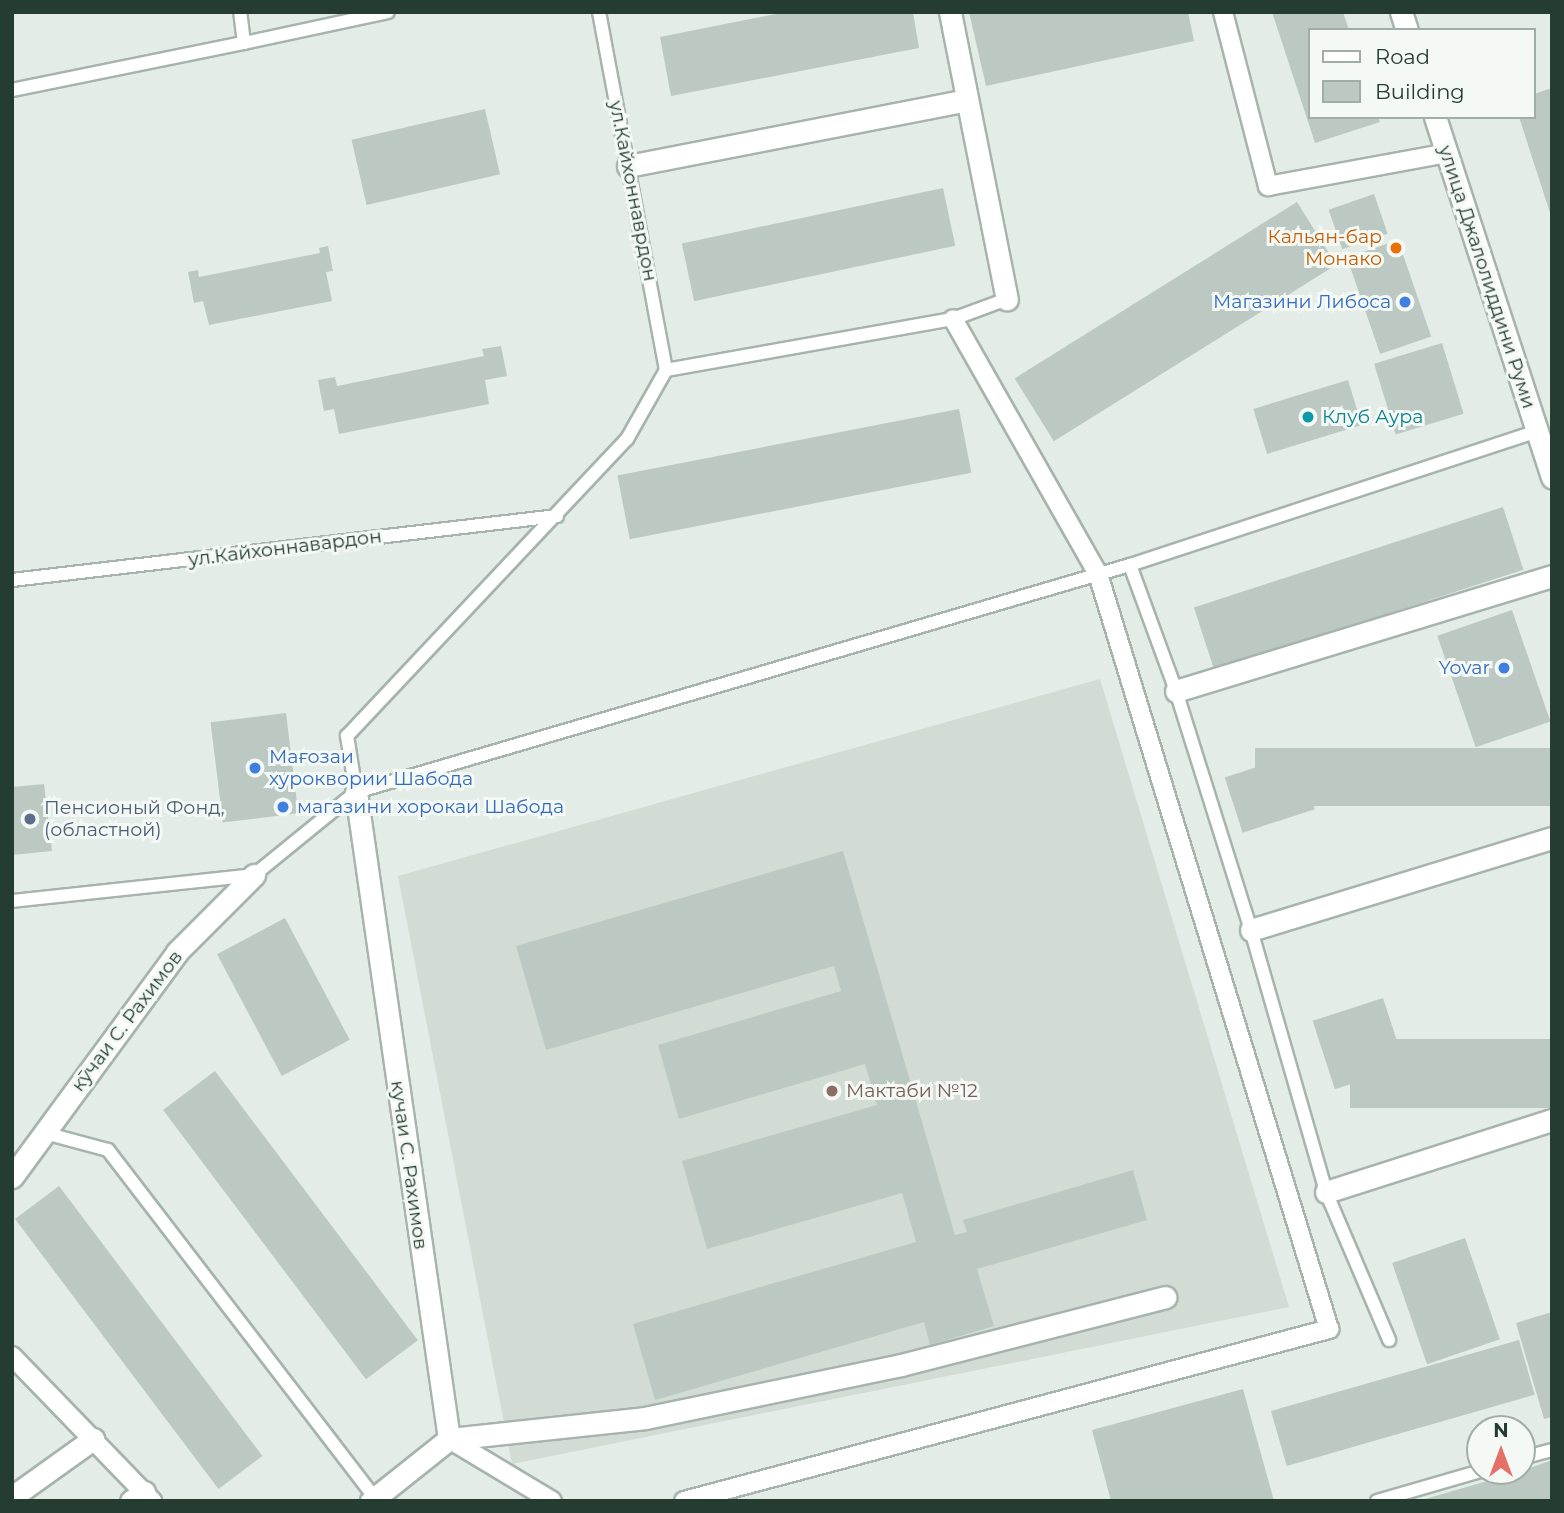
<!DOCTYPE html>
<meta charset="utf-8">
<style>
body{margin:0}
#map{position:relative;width:1564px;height:1513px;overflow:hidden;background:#e3ece7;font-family:Montserrat,sans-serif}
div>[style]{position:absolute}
.built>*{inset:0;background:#d2dcd5}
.building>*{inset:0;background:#bcc9c2;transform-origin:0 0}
.roads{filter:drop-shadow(2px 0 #a6b4ad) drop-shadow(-2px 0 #a6b4ad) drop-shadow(0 2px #a6b4ad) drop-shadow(0 -2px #a6b4ad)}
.service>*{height:12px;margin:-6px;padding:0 6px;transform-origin:6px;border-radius:6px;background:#fff}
.pedestrian>*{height:18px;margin:-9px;padding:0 9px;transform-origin:9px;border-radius:9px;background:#fff}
.minor>*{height:21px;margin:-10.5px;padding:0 10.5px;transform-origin:10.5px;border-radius:10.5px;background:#fff}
.tertiary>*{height:21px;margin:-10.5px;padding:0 10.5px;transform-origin:10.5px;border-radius:10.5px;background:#fff}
.dots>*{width:19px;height:19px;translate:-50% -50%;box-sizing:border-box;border:4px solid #f4f9f5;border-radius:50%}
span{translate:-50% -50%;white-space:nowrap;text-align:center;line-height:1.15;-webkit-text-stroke:6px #f4f9f5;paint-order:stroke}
.street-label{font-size:19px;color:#253c31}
.food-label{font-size:19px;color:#c56008}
.right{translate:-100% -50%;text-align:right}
.shop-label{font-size:19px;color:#366cbe}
.left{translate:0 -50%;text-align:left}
.culture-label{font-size:19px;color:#0d838f}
.service-label{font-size:19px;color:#4e5e75}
.education-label{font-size:19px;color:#785e54}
.frame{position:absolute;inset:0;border:14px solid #253c31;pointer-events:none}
.legend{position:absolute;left:1308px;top:28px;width:228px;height:91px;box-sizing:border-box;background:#f4f9f5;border:2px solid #a1ada7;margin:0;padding:9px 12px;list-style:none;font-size:21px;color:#253c31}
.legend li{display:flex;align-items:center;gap:14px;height:35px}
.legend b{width:35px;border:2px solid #a1ada7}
.north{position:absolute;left:1466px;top:1415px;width:70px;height:70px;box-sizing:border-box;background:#f4f9f5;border:2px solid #a1ada7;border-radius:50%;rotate:0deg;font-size:19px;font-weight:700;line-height:28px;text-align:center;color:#253c31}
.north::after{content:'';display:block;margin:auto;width:24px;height:32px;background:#e67068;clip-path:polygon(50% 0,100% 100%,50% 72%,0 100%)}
</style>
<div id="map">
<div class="built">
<div style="clip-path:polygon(1100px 679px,1289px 1307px,512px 1464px,398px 876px)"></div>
</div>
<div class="building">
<div style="clip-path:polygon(786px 12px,913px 12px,919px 48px,671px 96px,660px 37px)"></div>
<div style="clip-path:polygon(969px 12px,1188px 12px,1194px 41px,986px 86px)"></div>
<div style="clip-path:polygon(1272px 12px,1343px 12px,1349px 30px,1310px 30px,1310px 117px,1378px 117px,1380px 122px,1315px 143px)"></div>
<div style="clip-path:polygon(1552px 88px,1552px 216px,1551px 216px,1519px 117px,1534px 117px,1534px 94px)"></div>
<div style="left:485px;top:109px;width:67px;height:137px;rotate:77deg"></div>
<div style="left:943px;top:188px;width:59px;height:267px;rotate:78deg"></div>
<div style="left:1374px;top:194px;width:42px;height:48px;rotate:71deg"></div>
<div style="left:1297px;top:202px;width:74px;height:333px;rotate:58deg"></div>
<div style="left:1398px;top:240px;width:102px;height:54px;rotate:71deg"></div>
<div style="clip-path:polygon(328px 246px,333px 271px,326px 272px,332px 301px,209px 325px,203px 301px,194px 303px,188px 272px,198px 270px,199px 277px,320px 253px,319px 248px)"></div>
<div style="left:1442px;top:343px;width:74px;height:71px;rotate:73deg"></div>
<div style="clip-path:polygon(501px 346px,507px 376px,485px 380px,489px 404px,339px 434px,334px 409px,324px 411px,318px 380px,335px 377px,337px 386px,484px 356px,482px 349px)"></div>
<div style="left:1348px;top:380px;width:47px;height:99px;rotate:73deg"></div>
<div style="left:959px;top:409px;width:65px;height:348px;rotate:79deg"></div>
<div style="left:1503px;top:507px;width:66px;height:325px;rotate:72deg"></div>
<div style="left:1512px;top:610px;width:118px;height:79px;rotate:71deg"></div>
<div style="left:286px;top:713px;width:101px;height:76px;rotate:83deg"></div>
<div style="left:1552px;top:748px;width:58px;height:297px;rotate:90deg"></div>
<div style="left:1297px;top:754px;width:58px;height:76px;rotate:72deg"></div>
<div style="clip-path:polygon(44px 784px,52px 851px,12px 855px,12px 787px)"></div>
<div style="clip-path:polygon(843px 851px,955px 1235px,967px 1232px,963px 1220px,1133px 1170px,1147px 1220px,977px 1269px,994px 1326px,930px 1345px,924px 1322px,655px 1400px,633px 1324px,916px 1242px,902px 1193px,707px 1249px,682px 1161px,877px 1105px,865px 1064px,679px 1119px,658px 1045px,841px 991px,834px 966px,546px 1050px,516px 946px)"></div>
<div style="left:285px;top:918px;width:138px;height:77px;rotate:62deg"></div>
<div style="left:1383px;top:998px;width:72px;height:74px;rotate:72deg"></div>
<div style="left:1552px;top:1039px;width:69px;height:202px;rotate:90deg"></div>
<div style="left:215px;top:1071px;width:337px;height:65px;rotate:53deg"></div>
<div style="left:59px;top:1186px;width:338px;height:55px;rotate:53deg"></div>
<div style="left:1465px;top:1238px;width:107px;height:77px;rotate:71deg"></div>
<div style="clip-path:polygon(1552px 1312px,1552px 1417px,1544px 1419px,1516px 1323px)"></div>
<div style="left:1519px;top:1340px;width:57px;height:258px;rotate:74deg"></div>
<div style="clip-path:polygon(1243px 1389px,1274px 1501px,1111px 1501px,1092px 1430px)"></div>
<div style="clip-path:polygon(1552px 1460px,1552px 1501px,1418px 1501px,1522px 1471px)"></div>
</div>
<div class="roads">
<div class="service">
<div style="left:599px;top:12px;width:364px;rotate:79.4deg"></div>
<div style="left:244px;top:43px;width:147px;rotate:-12.1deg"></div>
<div style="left:12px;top:90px;width:237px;rotate:-11.5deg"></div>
<div style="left:244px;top:43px;width:31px;rotate:-97deg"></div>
<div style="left:1130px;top:565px;width:134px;rotate:69.9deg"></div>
<div style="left:1176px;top:691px;width:250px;rotate:72.6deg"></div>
<div style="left:1251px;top:930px;width:273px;rotate:74deg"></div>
<div style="left:1326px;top:1192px;width:161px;rotate:66.9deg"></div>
<div style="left:12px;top:580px;width:549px;rotate:-6.7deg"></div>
<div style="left:356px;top:792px;width:57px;rotate:-99.1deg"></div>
<div style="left:347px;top:736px;width:408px;rotate:-46.7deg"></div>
<div style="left:627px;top:439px;width:79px;rotate:-60.5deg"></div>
<div style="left:666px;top:370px;width:291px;rotate:-10.1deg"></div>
<div style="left:953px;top:319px;width:58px;rotate:-20.3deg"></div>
<div style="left:12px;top:901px;width:243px;rotate:-6.1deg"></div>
<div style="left:254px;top:875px;width:132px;rotate:-39.1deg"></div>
<div style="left:356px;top:792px;width:807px;rotate:-16.35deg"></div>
<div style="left:1130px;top:565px;width:428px;rotate:-18.2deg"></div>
<div style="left:45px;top:1133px;width:65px;rotate:15.1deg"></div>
<div style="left:108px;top:1150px;width:439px;rotate:52.5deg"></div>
<div style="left:1522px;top:1458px;width:31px;rotate:-15deg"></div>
<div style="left:1377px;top:1501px;width:107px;rotate:-16.2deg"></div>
</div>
<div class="pedestrian">
<div style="left:1223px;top:12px;width:180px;rotate:75.5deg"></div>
<div style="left:1268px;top:186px;width:182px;rotate:-10.4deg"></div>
<div style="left:12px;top:1356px;width:202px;rotate:46deg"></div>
<div style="left:449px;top:1439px;width:120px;rotate:31deg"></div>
<div style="left:684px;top:1501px;width:668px;rotate:-14.93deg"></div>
<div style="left:1329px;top:1329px;width:790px;rotate:-107.01deg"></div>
<div style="left:1098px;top:574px;width:293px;rotate:-119.6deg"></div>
</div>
<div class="minor">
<div style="left:950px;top:12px;width:293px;rotate:78.8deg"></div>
<div style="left:628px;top:166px;width:345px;rotate:-11deg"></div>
<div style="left:1176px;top:691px;width:393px;rotate:-17deg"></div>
<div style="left:356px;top:792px;width:654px;rotate:81.82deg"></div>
<div style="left:449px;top:1439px;width:100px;rotate:141.5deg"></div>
<div style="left:1251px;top:930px;width:315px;rotate:-17deg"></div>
<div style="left:12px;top:1177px;width:279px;rotate:-53.7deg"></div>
<div style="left:177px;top:952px;width:109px;rotate:-45deg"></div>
<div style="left:1326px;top:1192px;width:237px;rotate:-17.7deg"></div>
<div style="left:449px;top:1439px;width:197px;rotate:-6.1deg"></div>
<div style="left:645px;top:1418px;width:261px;rotate:-11.7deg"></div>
<div style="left:901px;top:1365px;width:273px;rotate:-14.4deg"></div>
<div style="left:12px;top:1497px;width:100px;rotate:-35.6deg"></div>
<div style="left:131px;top:1501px;width:16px;rotate:-35deg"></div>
</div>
<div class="tertiary">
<div style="left:1401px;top:12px;width:19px;rotate:72deg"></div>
<div style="left:1435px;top:117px;width:379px;rotate:72deg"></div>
</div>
</div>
<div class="dots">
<div style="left:1396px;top:248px;background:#e8710a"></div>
<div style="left:1405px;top:302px;background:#3f7fe0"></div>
<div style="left:1308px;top:417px;background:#0f9aa8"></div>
<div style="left:1504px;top:668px;background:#3f7fe0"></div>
<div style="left:255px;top:768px;background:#3f7fe0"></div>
<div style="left:283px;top:807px;background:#3f7fe0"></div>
<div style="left:30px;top:819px;background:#5c6f8a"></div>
<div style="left:832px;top:1091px;background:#8d6e63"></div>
</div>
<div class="street-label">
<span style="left:633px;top:191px;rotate:79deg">ул.Кайхоннаврдон</span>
<span style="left:1487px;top:277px;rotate:72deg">улица Джалолиддини Руми</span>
<span style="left:285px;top:548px;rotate:-7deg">ул.Кайхоннавардон</span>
<span style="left:127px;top:1021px;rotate:-53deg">кӯчаи С. Рахимов</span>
<span style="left:409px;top:1165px;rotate:82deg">кучаи С. Рахимов</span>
</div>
<div class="food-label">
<span class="right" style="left:1382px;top:248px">Кальян-бар<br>Монако</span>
</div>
<div class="shop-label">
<span class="right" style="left:1391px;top:302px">Магазини Либоса</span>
<span class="right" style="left:1490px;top:668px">Yovar</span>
<span class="left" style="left:269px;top:768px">Мағозаи<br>хуроквории Шабода</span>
<span class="left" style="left:297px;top:807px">магазини хорокаи Шабода</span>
</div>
<div class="culture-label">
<span class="left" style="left:1322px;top:417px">Клуб Аура</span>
</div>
<div class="service-label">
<span class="left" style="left:44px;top:819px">Пенсионый Фонд,<br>(областной)</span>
</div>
<div class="education-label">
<span class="left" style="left:846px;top:1091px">Мактаби №12</span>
</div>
<div class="frame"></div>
<ul class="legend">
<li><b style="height:9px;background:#fff"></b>Road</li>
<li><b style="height:19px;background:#bcc9c2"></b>Building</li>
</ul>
<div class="north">N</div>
</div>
